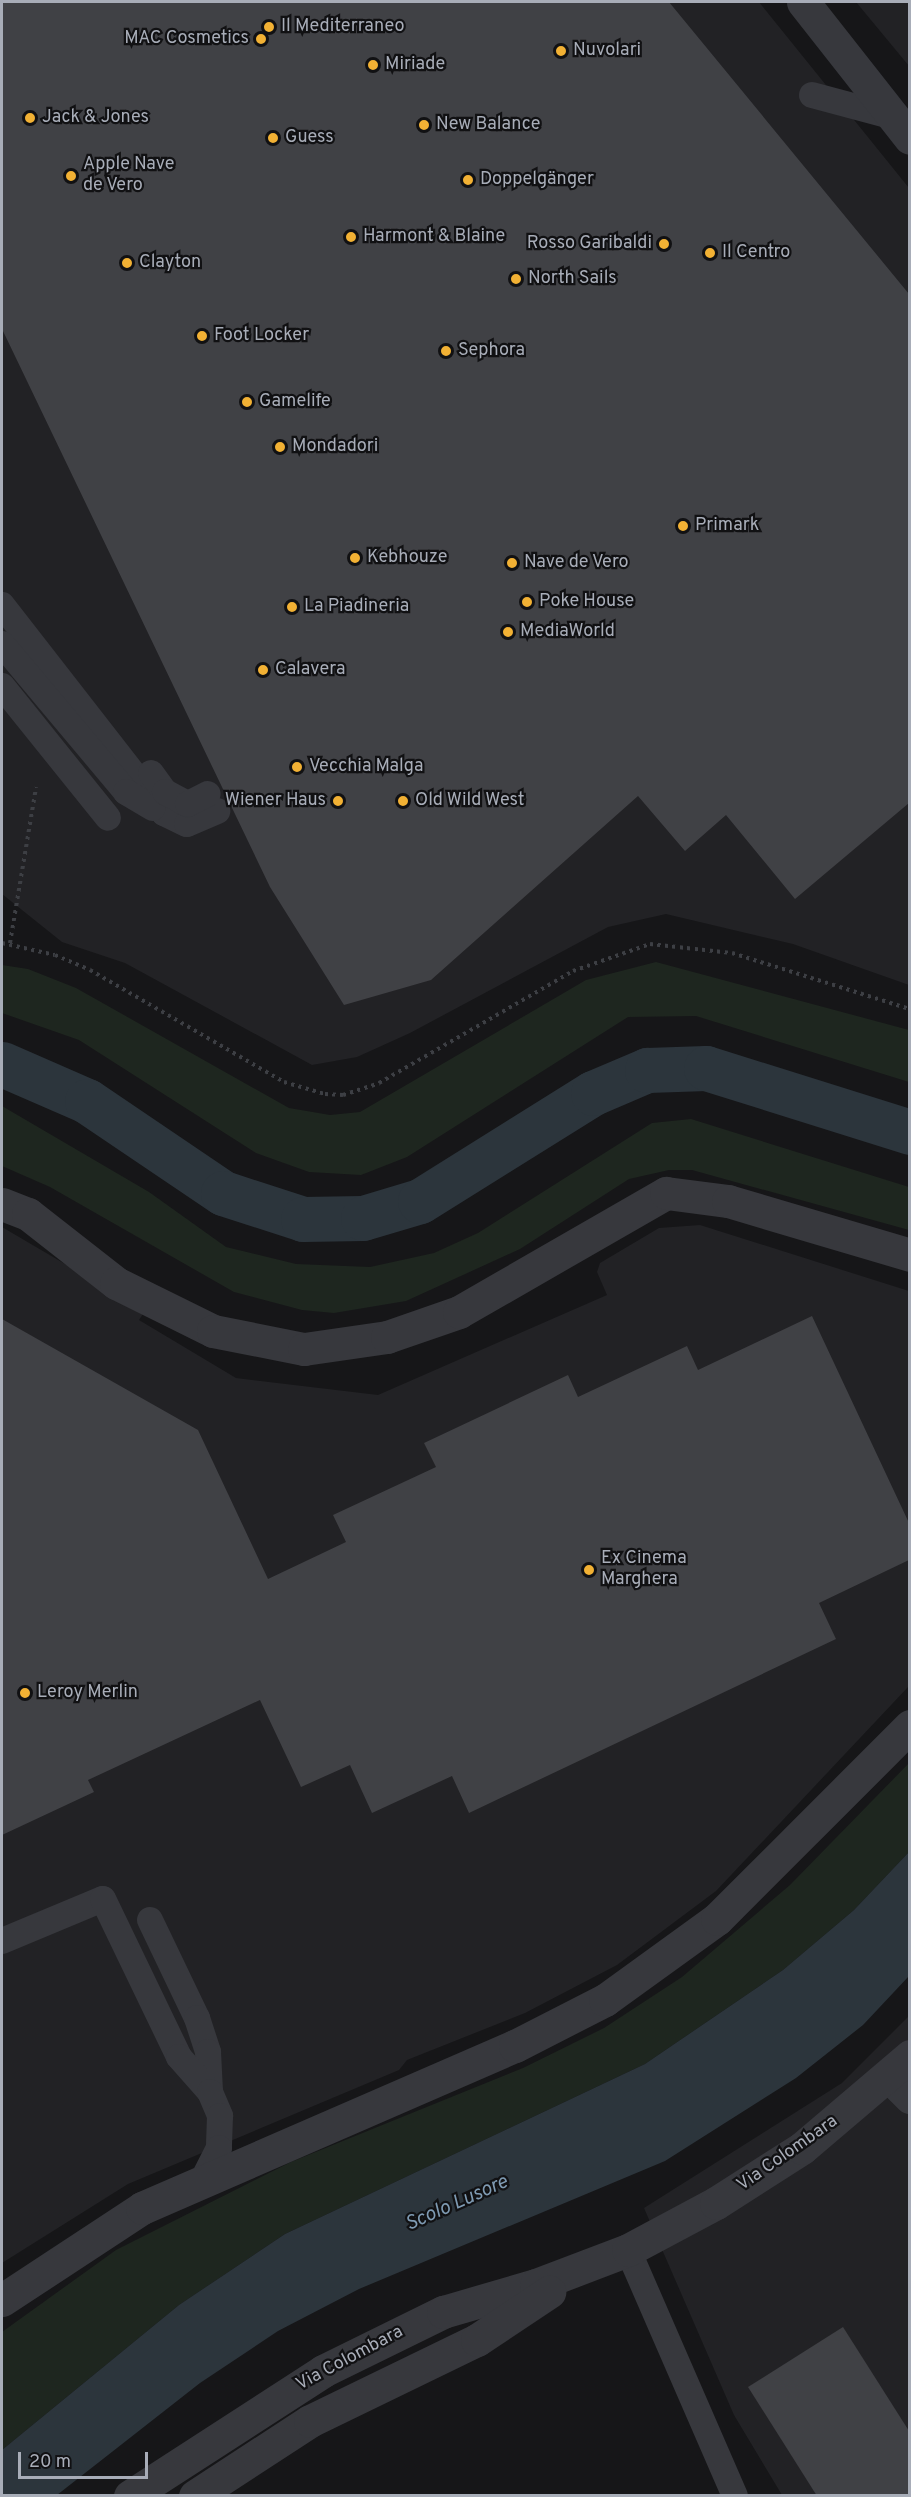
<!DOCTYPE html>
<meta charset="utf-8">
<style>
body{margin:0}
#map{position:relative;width:911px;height:2497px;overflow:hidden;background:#161618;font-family:Overpass,sans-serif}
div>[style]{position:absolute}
.built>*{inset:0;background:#222225}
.green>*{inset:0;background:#1e261f}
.water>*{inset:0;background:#2c353c}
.canal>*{height:45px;margin:-22.5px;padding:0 22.5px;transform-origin:22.5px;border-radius:22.5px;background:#2c353c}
.building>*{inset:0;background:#404145}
.path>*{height:4px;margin-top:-2px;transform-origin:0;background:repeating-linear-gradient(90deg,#3d3f44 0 3px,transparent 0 7.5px)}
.service>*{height:26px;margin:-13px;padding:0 13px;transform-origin:13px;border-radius:13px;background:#37383d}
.minor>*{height:33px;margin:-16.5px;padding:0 16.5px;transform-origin:16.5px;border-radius:16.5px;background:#37383d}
.dots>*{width:16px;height:16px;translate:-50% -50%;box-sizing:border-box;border:3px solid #111113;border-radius:50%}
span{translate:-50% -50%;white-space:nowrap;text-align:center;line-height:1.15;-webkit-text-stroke:4.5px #111113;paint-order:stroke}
.poi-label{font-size:18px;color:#a8adb8}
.left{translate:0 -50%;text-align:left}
.right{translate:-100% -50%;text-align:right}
.street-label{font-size:18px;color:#a8adb8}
.water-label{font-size:20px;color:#7f9bb3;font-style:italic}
.frame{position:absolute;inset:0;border:3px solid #a8adb8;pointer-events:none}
.scale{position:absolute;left:18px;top:2452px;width:130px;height:27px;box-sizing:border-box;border:3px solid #a8adb8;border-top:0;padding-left:8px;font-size:18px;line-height:21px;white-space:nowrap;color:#a8adb8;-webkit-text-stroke:4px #111113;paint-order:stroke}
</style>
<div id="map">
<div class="built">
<div style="clip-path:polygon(2px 2px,759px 2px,909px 188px,909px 985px,793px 944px,666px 914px,608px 927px,410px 1033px,357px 1057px,312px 1065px,125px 963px,62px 942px,2px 894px)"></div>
<div style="clip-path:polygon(856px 2px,909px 2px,909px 66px)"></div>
<div style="clip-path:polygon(700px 1225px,909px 1291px,909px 1686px,716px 1891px,617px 1965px,525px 2013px,407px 2060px,399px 2070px,128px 2184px,2px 2263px,2px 1227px,145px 1311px,139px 1320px,236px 1378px,378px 1395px,607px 1295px,597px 1272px,600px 1263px,659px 1228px)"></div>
<div style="clip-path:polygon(909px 2016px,909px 2495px,782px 2495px,734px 2415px,644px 2208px,842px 2083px)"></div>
</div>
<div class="green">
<div style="clip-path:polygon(656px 962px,909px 1030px,909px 1082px,696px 1016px,628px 1017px,407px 1157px,361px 1175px,309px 1172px,256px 1153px,79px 1040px,2px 1013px,2px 965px,28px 969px,76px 988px,289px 1108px,330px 1115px,360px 1112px,586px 980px)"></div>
<div style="clip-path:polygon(2px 1106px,149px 1192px,226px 1247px,296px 1264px,370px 1267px,434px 1253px,478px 1233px,652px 1123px,691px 1119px,909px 1187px,909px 1230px,692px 1170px,669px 1170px,629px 1179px,520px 1249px,406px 1301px,334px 1313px,302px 1310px,234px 1292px,50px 1187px,2px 1166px)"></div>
<div style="clip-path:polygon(909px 1763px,909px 1852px,854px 1910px,783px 1970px,645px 2064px,285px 2234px,179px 2305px,2px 2450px,2px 2332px,116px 2250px,291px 2162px,523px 2068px,604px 2028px,682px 1977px,790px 1885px)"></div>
</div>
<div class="water">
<div style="clip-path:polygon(909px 1852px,909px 1976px,863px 2025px,796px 2078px,665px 2161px,359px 2289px,278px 2331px,200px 2383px,57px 2495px,2px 2495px,2px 2450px,179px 2305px,285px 2234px,645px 2064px,783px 1970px,854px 1910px)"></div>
</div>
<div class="canal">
<div style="left:2px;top:1064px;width:93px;rotate:23.5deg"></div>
<div style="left:87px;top:1101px;width:164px;rotate:34.1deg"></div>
<div style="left:223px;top:1193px;width:84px;rotate:18deg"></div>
<div style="left:303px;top:1219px;width:60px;rotate:-1deg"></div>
<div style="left:363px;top:1218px;width:59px;rotate:-16.6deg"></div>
<div style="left:420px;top:1201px;width:204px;rotate:-32deg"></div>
<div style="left:593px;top:1093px;width:59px;rotate:-23.1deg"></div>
<div style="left:647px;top:1070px;width:59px;rotate:-1.9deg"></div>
<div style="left:706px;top:1068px;width:214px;rotate:17.4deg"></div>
</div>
<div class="building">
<div style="clip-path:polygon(2px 2px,669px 2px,909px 294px,909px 803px,795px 899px,726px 815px,685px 851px,638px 796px,431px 980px,344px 1005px,270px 887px,2px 329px)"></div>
<div style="clip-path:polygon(812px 1316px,909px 1523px,909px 1560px,819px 1603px,836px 1639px,469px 1813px,452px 1776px,372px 1813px,350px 1765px,301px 1787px,260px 1700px,88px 1780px,94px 1792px,2px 1835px,2px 1319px,198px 1430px,268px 1579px,346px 1542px,333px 1515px,436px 1467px,424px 1443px,568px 1375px,578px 1397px,687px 1346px,698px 1370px)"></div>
<div style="clip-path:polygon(843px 2327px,909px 2431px,909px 2496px,817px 2496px,748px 2387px)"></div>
</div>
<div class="path">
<div style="left:2px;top:943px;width:54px;rotate:12.8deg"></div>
<div style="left:55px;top:955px;width:38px;rotate:23deg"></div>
<div style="left:90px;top:970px;width:224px;rotate:30deg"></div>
<div style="left:284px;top:1082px;width:43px;rotate:16.3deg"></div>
<div style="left:325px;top:1094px;width:18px;rotate:3deg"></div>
<div style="left:343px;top:1095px;width:38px;rotate:-18deg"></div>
<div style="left:379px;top:1083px;width:224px;rotate:-30deg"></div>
<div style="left:573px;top:971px;width:82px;rotate:-19.3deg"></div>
<div style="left:650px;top:944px;width:82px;rotate:6.3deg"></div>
<div style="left:732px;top:953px;width:187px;rotate:17.5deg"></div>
<div style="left:10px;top:943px;width:158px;rotate:-80.5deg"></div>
</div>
<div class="service">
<div style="left:812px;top:95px;width:85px;rotate:15deg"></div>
<div style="left:2px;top:605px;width:264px;rotate:52.1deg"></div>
<div style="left:164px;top:813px;width:25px;rotate:26deg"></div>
<div style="left:187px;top:824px;width:33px;rotate:-23deg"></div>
<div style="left:2px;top:644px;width:193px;rotate:50deg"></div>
<div style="left:126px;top:792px;width:31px;rotate:31deg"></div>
<div style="left:2px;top:686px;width:169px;rotate:51.2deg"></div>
<div style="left:151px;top:773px;width:24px;rotate:54deg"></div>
<div style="left:165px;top:792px;width:26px;rotate:28deg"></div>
<div style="left:188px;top:804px;width:22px;rotate:-27deg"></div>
<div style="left:150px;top:1920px;width:109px;rotate:64.4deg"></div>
<div style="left:197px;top:2018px;width:36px;rotate:72deg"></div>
<div style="left:208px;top:2052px;width:40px;rotate:87.1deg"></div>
<div style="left:2px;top:1941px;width:109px;rotate:-22.6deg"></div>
<div style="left:103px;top:1899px;width:175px;rotate:64.3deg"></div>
<div style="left:179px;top:2057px;width:47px;rotate:48.5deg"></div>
<div style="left:210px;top:2092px;width:26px;rotate:67deg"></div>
<div style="left:220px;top:2116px;width:32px;rotate:92deg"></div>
<div style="left:219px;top:2148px;width:35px;rotate:117deg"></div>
<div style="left:628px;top:2250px;width:268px;rotate:66.5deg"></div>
</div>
<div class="minor">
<div style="left:803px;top:2px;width:173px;rotate:51.8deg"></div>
<div style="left:2px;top:1204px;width:28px;rotate:21deg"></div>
<div style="left:28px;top:1214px;width:112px;rotate:38.1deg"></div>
<div style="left:116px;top:1283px;width:108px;rotate:26.3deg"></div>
<div style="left:213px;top:1331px;width:93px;rotate:11.2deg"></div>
<div style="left:304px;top:1349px;width:84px;rotate:-8.2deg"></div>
<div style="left:387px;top:1337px;width:76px;rotate:-19.1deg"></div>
<div style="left:459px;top:1312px;width:239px;rotate:-29.9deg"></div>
<div style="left:666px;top:1193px;width:63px;rotate:7.4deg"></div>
<div style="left:728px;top:1201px;width:190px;rotate:16.5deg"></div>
<div style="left:889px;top:2076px;width:30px;rotate:45deg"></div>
<div style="left:2px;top:2300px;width:168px;rotate:-33.3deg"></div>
<div style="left:142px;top:2208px;width:407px;rotate:-23.5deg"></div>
<div style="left:515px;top:2046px;width:101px;rotate:-27.1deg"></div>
<div style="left:605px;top:2000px;width:138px;rotate:-35.9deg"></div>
<div style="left:717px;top:1919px;width:273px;rotate:-45deg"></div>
<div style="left:130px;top:2496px;width:230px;rotate:-32.9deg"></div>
<div style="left:323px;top:2371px;width:134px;rotate:-26.2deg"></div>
<div style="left:443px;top:2312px;width:97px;rotate:-16.2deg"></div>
<div style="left:536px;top:2285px;width:98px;rotate:-20.8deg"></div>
<div style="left:628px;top:2250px;width:100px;rotate:-28.1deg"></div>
<div style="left:716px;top:2203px;width:102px;rotate:-32.6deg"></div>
<div style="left:802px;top:2148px;width:142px;rotate:-40.4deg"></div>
<div style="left:195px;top:2496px;width:137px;rotate:-33.1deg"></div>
<div style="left:310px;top:2421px;width:186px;rotate:-25.9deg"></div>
<div style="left:477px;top:2340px;width:87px;rotate:-33.7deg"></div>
</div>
<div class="dots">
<div style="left:269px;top:27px;background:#f2b134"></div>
<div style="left:261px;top:39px;background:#f2b134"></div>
<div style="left:561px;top:51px;background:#f2b134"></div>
<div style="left:373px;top:65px;background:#f2b134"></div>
<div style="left:30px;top:118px;background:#f2b134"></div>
<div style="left:424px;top:125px;background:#f2b134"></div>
<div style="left:273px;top:138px;background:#f2b134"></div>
<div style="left:71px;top:176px;background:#f2b134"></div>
<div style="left:468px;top:180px;background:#f2b134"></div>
<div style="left:351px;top:237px;background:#f2b134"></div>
<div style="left:664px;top:244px;background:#f2b134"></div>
<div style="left:710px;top:253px;background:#f2b134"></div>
<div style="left:127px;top:263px;background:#f2b134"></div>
<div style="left:516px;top:279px;background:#f2b134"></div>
<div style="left:202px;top:336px;background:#f2b134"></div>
<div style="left:446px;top:351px;background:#f2b134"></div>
<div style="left:247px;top:402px;background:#f2b134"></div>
<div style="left:280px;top:447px;background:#f2b134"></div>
<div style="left:683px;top:526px;background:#f2b134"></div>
<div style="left:355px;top:558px;background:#f2b134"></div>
<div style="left:512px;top:563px;background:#f2b134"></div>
<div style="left:527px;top:602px;background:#f2b134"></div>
<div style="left:292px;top:607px;background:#f2b134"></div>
<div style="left:508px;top:632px;background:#f2b134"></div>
<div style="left:263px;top:670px;background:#f2b134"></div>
<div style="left:297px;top:767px;background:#f2b134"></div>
<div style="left:338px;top:801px;background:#f2b134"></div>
<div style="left:403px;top:801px;background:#f2b134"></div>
<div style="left:589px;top:1570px;background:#f2b134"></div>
<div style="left:25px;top:1693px;background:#f2b134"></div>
</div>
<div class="poi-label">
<span class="left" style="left:281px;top:27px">Il Mediterraneo</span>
<span class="right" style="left:249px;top:39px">MAC Cosmetics</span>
<span class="left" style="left:573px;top:51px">Nuvolari</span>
<span class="left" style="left:385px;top:65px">Miriade</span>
<span class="left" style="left:42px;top:118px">Jack &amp; Jones</span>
<span class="left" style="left:436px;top:125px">New Balance</span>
<span class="left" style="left:285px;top:138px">Guess</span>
<span class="left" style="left:83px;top:176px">Apple Nave<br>de Vero</span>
<span class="left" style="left:480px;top:180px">Doppelgänger</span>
<span class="left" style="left:363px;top:237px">Harmont &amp; Blaine</span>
<span class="right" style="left:652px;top:244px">Rosso Garibaldi</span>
<span class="left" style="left:722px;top:253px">Il Centro</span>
<span class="left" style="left:139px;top:263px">Clayton</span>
<span class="left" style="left:528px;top:279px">North Sails</span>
<span class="left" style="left:214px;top:336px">Foot Locker</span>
<span class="left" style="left:458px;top:351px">Sephora</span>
<span class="left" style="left:259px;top:402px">Gamelife</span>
<span class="left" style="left:292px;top:447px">Mondadori</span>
<span class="left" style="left:695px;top:526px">Primark</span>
<span class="left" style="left:367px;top:558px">Kebhouze</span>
<span class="left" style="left:524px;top:563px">Nave de Vero</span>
<span class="left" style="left:539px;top:602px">Poke House</span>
<span class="left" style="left:304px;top:607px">La Piadineria</span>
<span class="left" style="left:520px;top:632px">MediaWorld</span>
<span class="left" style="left:275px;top:670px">Calavera</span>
<span class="left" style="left:309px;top:767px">Vecchia Malga</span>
<span class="right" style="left:326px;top:801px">Wiener Haus</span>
<span class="left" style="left:415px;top:801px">Old Wild West</span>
<span class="left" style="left:601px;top:1570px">Ex Cinema<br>Marghera</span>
<span class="left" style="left:37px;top:1693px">Leroy Merlin</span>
</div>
<div class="street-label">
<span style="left:788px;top:2154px;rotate:-35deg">Via Colombara</span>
<span style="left:350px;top:2359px;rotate:-28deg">Via Colombara</span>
</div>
<div class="water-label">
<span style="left:457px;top:2204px;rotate:-24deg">Scolo Lusore</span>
</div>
<div class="frame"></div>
<div class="scale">20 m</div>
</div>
